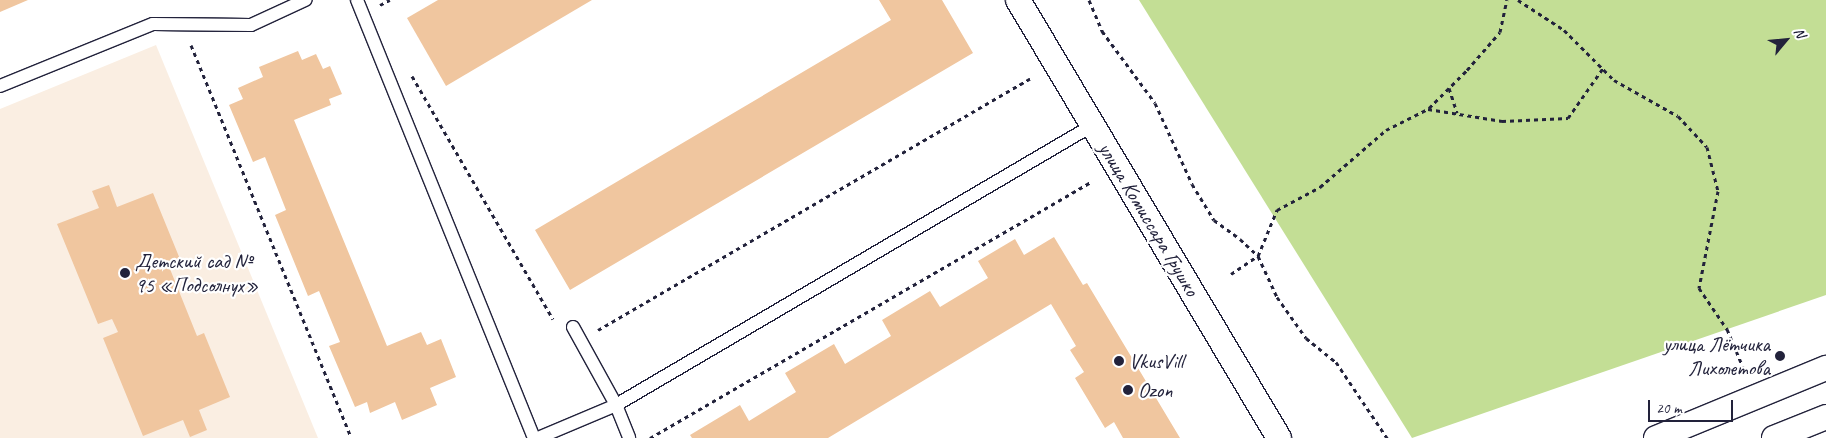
<!DOCTYPE html>
<meta charset="utf-8">
<style>
body{margin:0}
#map{position:relative;width:1826px;height:438px;overflow:hidden;background:#fff;font-family:Caveat,sans-serif}
div>[style]{position:absolute}
.built>*{inset:0;background:#faeee2}
.green>*{inset:0;background:#c3de95}
.building>*{inset:0;background:#f0c69f}
.path>*{height:3px;margin-top:-1.5px;transform-origin:0;background:repeating-linear-gradient(90deg,#22223b 0 4px,transparent 0 8px)}
.roads{filter:drop-shadow(1px 0 #22223b) drop-shadow(-1px 0 #22223b) drop-shadow(0 1px #22223b) drop-shadow(0 -1px #22223b)}
.service>*{height:12px;margin:-6px;padding:0 6px;transform-origin:6px;border-radius:6px;background:#fff}
.minor>*{height:24px;margin:-12px;padding:0 12px;transform-origin:12px;border-radius:12px;background:#fff}
.dots>*{width:14px;height:14px;translate:-50% -50%;box-sizing:border-box;border:2px solid #fff;border-radius:50%}
span{translate:-50% -50%;white-space:nowrap;text-align:center;line-height:1.15;-webkit-text-stroke:4.5px #fff;paint-order:stroke}
.street-label{font-size:21px;color:#22223b}
.poi-label{font-size:21px;color:#22223b}
.left{translate:0 -50%;text-align:left}
.right{translate:-100% -50%;text-align:right}
.north{position:absolute;left:1761px;top:15px;width:50px;height:50px;-webkit-text-stroke:4px #fff;paint-order:stroke;rotate:62deg;font-size:14px;font-weight:700;line-height:20px;text-align:center;color:#22223b}
.north::after{content:'';display:block;margin:auto;width:18px;height:22px;background:#22223b;clip-path:polygon(50% 0,100% 100%,50% 72%,0 100%)}
.scale{position:absolute;left:1648px;top:400px;width:85px;height:22px;box-sizing:border-box;border:2px solid #22223b;border-top:0;padding-left:6px;font-size:15px;line-height:18px;white-space:nowrap;color:#22223b;-webkit-text-stroke:4px #fff;paint-order:stroke}
</style>
<div id="map">
<div class="built">
<div style="clip-path:polygon(156px 45px,318px 438px,0 438px,0 109px)"></div>
</div>
<div class="green">
<div style="clip-path:polygon(1139px 0,1826px 0,1826px 295px,1412px 438px)"></div>
</div>
<div class="building">
<div style="clip-path:polygon(0 0,28px 0,0 12px)"></div>
<div style="clip-path:polygon(438px 0,592px 0,446px 86px,407px 18px)"></div>
<div style="clip-path:polygon(879px 0,942px 0,973px 53px,570px 290px,535px 230px,891px 20px)"></div>
<div style="clip-path:polygon(298px 51px,302px 60px,316px 54px,323px 69px,330px 66px,342px 94px,329px 99px,331px 105px,294px 120px,387px 346px,421px 332px,427px 345px,441px 339px,456px 377px,430px 388px,437px 405px,402px 420px,395px 402px,370px 413px,367px 402px,355px 407px,329px 346px,340px 342px,319px 291px,308px 296px,275px 215px,286px 210px,265px 157px,253px 162px,229px 105px,243px 99px,238px 88px,263px 77px,259px 67px)"></div>
<div style="clip-path:polygon(109px 185px,117px 207px,153px 193px,182px 264px,170px 269px,197px 336px,204px 333px,230px 397px,199px 410px,207px 430px,190px 437px,183px 420px,143px 436px,103px 338px,118px 332px,112px 319px,98px 324px,57px 224px,99px 208px,92px 191px)"></div>
<div style="clip-path:polygon(1054px 237px,1083px 285px,1087px 283px,1180px 438px,1123px 438px,1114px 422px,1105px 428px,1075px 378px,1084px 372px,1070px 350px,1076px 346px,1051px 304px,828px 438px,692px 438px,690px 435px,740px 405px,749px 421px,796px 392px,785px 373px,834px 344px,845px 364px,891px 336px,882px 320px,930px 291px,940px 307px,988px 278px,978px 261px,1015px 239px,1024px 255px)"></div>
</div>
<div class="path">
<div style="left:1089px;top:0;width:34px;rotate:67deg"></div>
<div style="left:1102px;top:31px;width:89px;rotate:53.6deg"></div>
<div style="left:1155px;top:103px;width:89px;rotate:65.4deg"></div>
<div style="left:1192px;top:184px;width:42px;rotate:58.6deg"></div>
<div style="left:1214px;top:220px;width:32px;rotate:36deg"></div>
<div style="left:1240px;top:239px;width:25px;rotate:43deg"></div>
<div style="left:1258px;top:256px;width:45px;rotate:65.1deg"></div>
<div style="left:1277px;top:297px;width:50px;rotate:54.7deg"></div>
<div style="left:1306px;top:338px;width:38px;rotate:39deg"></div>
<div style="left:1336px;top:362px;width:92px;rotate:56.1deg"></div>
<div style="left:1518px;top:0;width:55px;rotate:33.1deg"></div>
<div style="left:1564px;top:30px;width:71px;rotate:45deg"></div>
<div style="left:1614px;top:80px;width:73px;rotate:29.4deg"></div>
<div style="left:1678px;top:116px;width:42px;rotate:46.9deg"></div>
<div style="left:1707px;top:147px;width:45px;rotate:76deg"></div>
<div style="left:1718px;top:191px;width:99px;rotate:101.1deg"></div>
<div style="left:1699px;top:288px;width:50px;rotate:55.7deg"></div>
<div style="left:1727px;top:329px;width:41px;rotate:67.2deg"></div>
<div style="left:380px;top:5px;width:11px;rotate:-27deg"></div>
<div style="left:191px;top:45px;width:424px;rotate:67.8deg"></div>
<div style="left:412px;top:76px;width:281px;rotate:59.9deg"></div>
<div style="left:1449px;top:88px;width:26px;rotate:72deg"></div>
<div style="left:1429px;top:108px;width:54px;rotate:-45deg"></div>
<div style="left:1467px;top:70px;width:50px;rotate:-49deg"></div>
<div style="left:1500px;top:32px;width:33px;rotate:-78deg"></div>
<div style="left:1231px;top:274px;width:32px;rotate:-34deg"></div>
<div style="left:1258px;top:256px;width:50px;rotate:-67.6deg"></div>
<div style="left:1277px;top:210px;width:49px;rotate:-28.1deg"></div>
<div style="left:1320px;top:187px;width:87px;rotate:-40.8deg"></div>
<div style="left:1386px;top:130px;width:47px;rotate:-26.6deg"></div>
<div style="left:1428px;top:109px;width:75px;rotate:9.2deg"></div>
<div style="left:1502px;top:121px;width:66px;rotate:-2.6deg"></div>
<div style="left:1568px;top:118px;width:61px;rotate:-55deg"></div>
<div style="left:598px;top:330px;width:500px;rotate:-30.2deg"></div>
<div style="left:650px;top:438px;width:510px;rotate:-30.14deg"></div>
</div>
<div class="roads">
<div class="service">
<div style="left:357px;top:0;width:472px;rotate:68deg"></div>
<div style="left:0;top:86px;width:165px;rotate:-22.1deg"></div>
<div style="left:153px;top:24px;width:98px;rotate:0.6deg"></div>
<div style="left:251px;top:25px;width:60px;rotate:-24.8deg"></div>
<div style="left:573px;top:327px;width:89px;rotate:61.1deg"></div>
<div style="left:616px;top:405px;width:35px;rotate:68deg"></div>
<div style="left:538px;top:438px;width:85px;rotate:-22.9deg"></div>
<div style="left:616px;top:405px;width:553px;rotate:-30.41deg"></div>
</div>
<div class="minor">
<div style="left:1018px;top:0;width:510px;rotate:59.21deg"></div>
<div style="left:1656px;top:438px;width:184px;rotate:-22.4deg"></div>
<div style="left:1774px;top:438px;width:56px;rotate:-22deg"></div>
</div>
</div>
<div class="dots">
<div style="left:125px;top:273px;background:#22223b"></div>
<div style="left:1780px;top:356px;background:#22223b"></div>
<div style="left:1119px;top:361px;background:#22223b"></div>
<div style="left:1128px;top:390px;background:#22223b"></div>
</div>
<div class="street-label">
<span style="left:1149px;top:219px;rotate:59deg">улица Комиссара Грушко</span>
</div>
<div class="poi-label">
<span class="left" style="left:135px;top:273px">Детский сад №<br>95 «Подсолнух»</span>
<span class="right" style="left:1770px;top:356px">улица Лётчика<br>Лихолетова</span>
<span class="left" style="left:1129px;top:361px">VkusVill</span>
<span class="left" style="left:1138px;top:390px">Ozon</span>
</div>
<div class="north">N</div>
<div class="scale">20 m</div>
</div>
